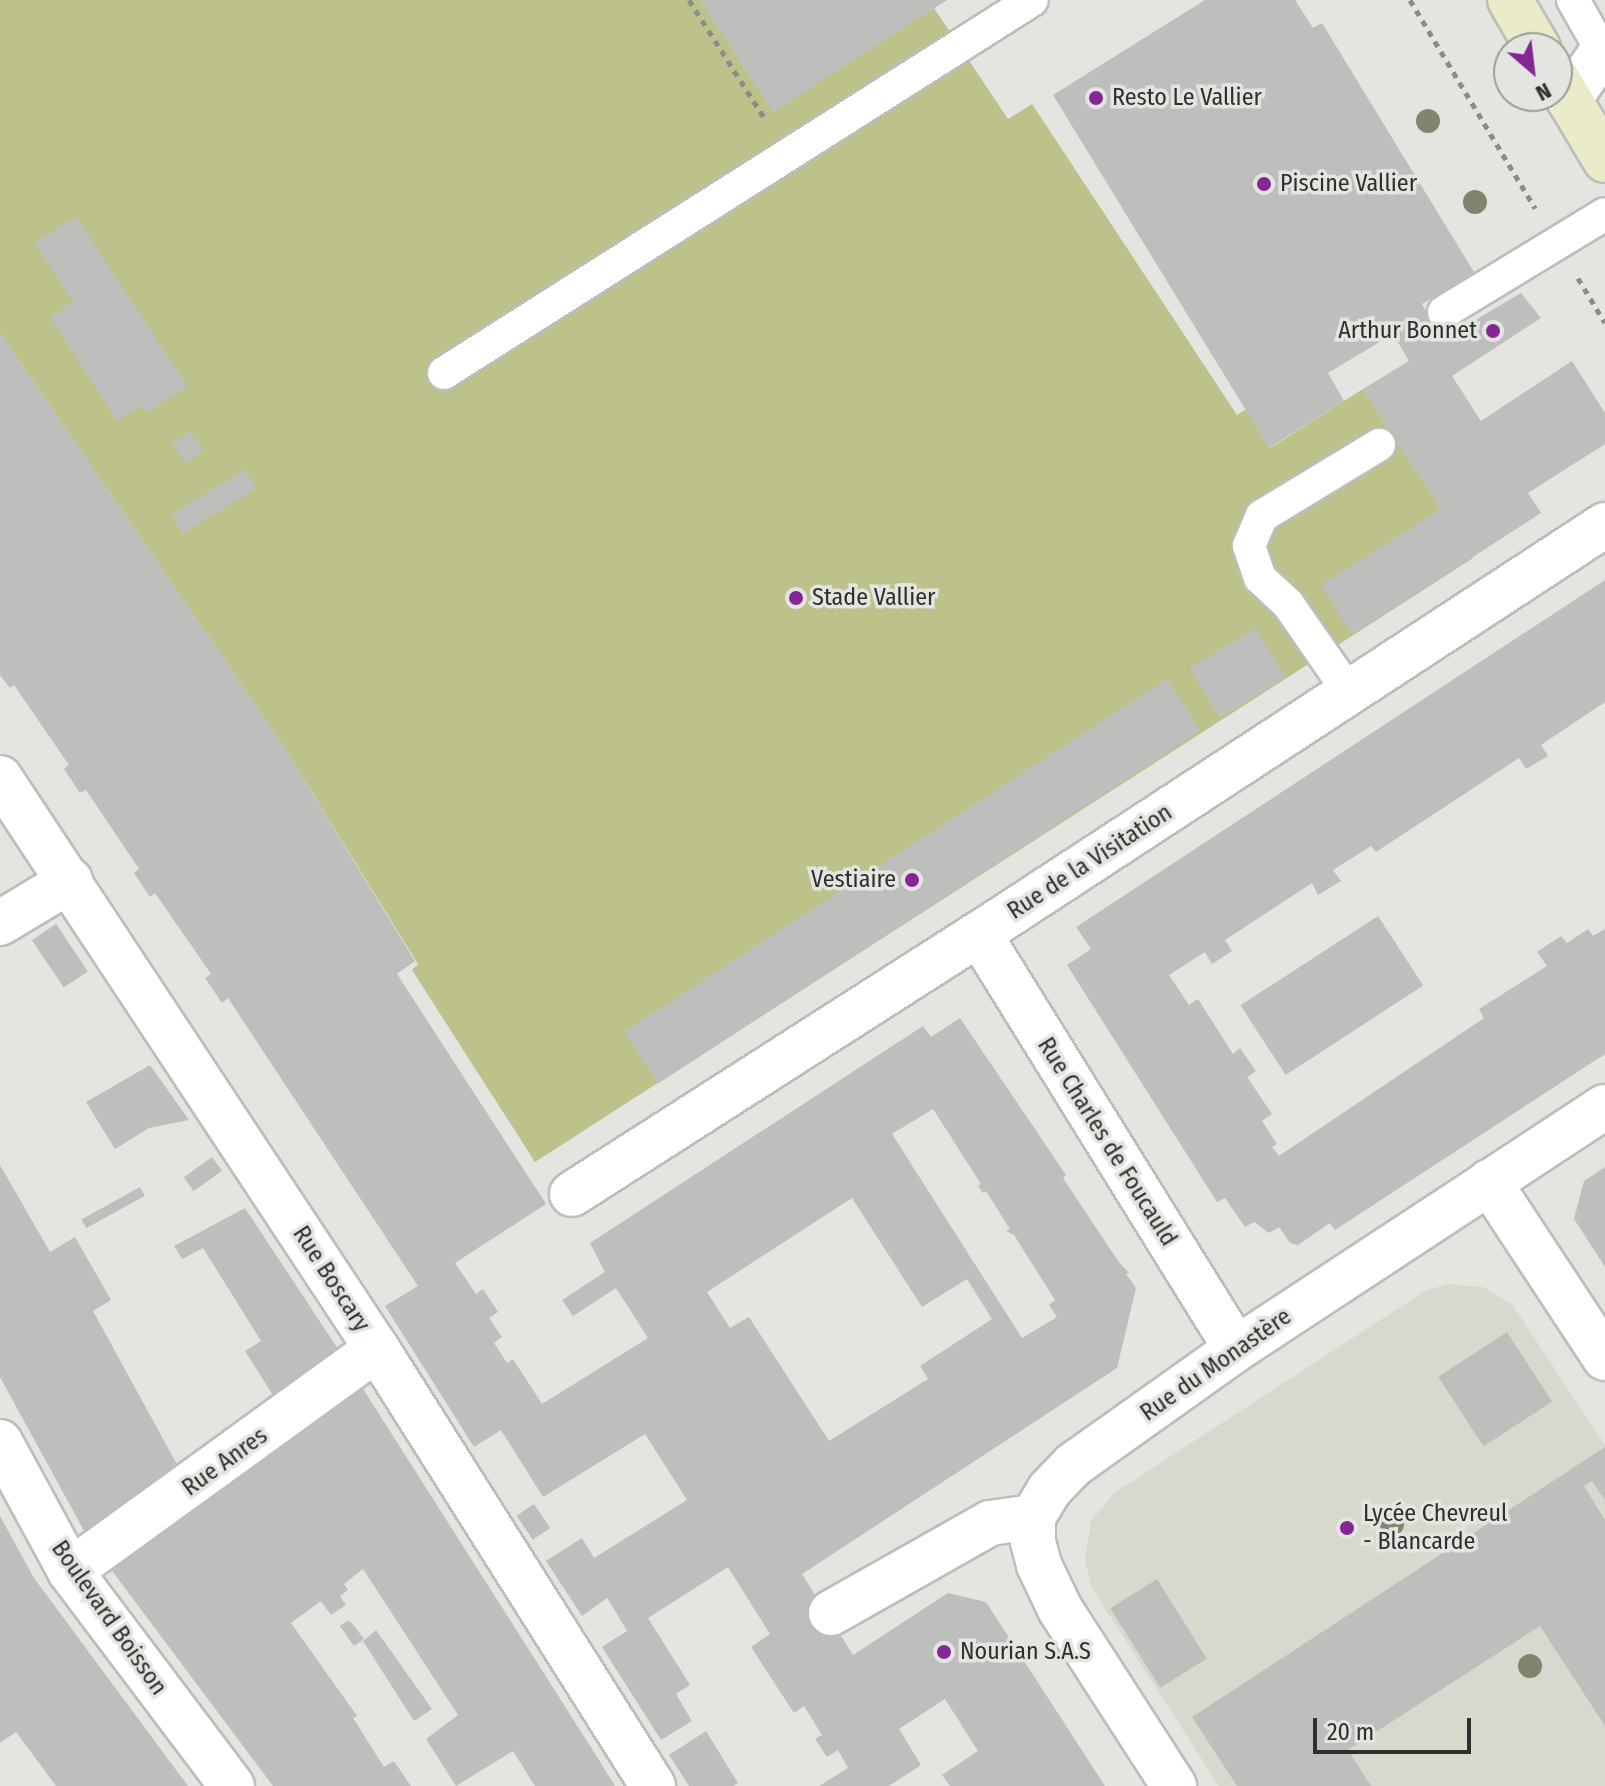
<!DOCTYPE html>
<meta charset="utf-8">
<style>
body{margin:0}
#map{position:relative;width:1605px;height:1786px;overflow:hidden;background:#e4e4e1;font-family:"Fira Sans Condensed",sans-serif}
div>[style]{position:absolute}
.built>*{inset:0;background:#d8d9ce}
.green>*{inset:0;background:#bdc18a}
.building>*{inset:0;background:#bebfbc;transform-origin:0 0}
.path>*{height:5px;margin-top:-2.5px;transform-origin:0;background:repeating-linear-gradient(90deg,#8b8b89 0 6px,transparent 0 12px)}
.roads{filter:drop-shadow(2px 0 #bdbdba) drop-shadow(-2px 0 #bdbdba) drop-shadow(0 2px #bdbdba) drop-shadow(0 -2px #bdbdba)}
.service>*{height:32px;margin:-16px;padding:0 16px;transform-origin:16px;border-radius:16px;background:#fff}
.pedestrian>*{height:44px;margin:-22px;padding:0 22px;transform-origin:22px;border-radius:22px;background:#fff}
.minor>*{height:44px;margin:-22px;padding:0 22px;transform-origin:22px;border-radius:22px;background:#fff}
.secondary>*{height:44px;margin:-22px;padding:0 22px;transform-origin:22px;border-radius:22px;background:#eaebc8}
.trees>*{width:24px;height:24px;margin:-12px;border-radius:50%;background:#83846e}
.dots>*{width:22px;height:22px;translate:-50% -50%;box-sizing:border-box;border:4px solid #e4e4e1;border-radius:50%}
span{translate:-50% -50%;white-space:nowrap;text-align:center;line-height:1.15;-webkit-text-stroke:7px #e4e4e1;paint-order:stroke}
.poi-label{font-size:24px;color:#2f2f2e}
.left{translate:0 -50%;text-align:left}
.right{translate:-100% -50%;text-align:right}
.street-label{font-size:24px;color:#2f2f2e}
.north{position:absolute;left:1493px;top:32px;width:80px;height:80px;box-sizing:border-box;background:#e4e4e1;border:2px solid #9c9c99;border-radius:50%;rotate:152deg;font-size:22px;font-weight:700;line-height:32px;text-align:center;color:#2f2f2e}
.north::after{content:'';display:block;margin:auto;width:28px;height:36px;background:#842793;clip-path:polygon(50% 0,100% 100%,50% 72%,0 100%)}
.scale{position:absolute;left:1313px;top:1718px;width:158px;height:36px;box-sizing:border-box;border:4px solid #2f2f2e;border-top:0;padding-left:10px;font-size:24px;line-height:28px;white-space:nowrap;color:#2f2f2e;-webkit-text-stroke:6px #e4e4e1;paint-order:stroke}
</style>
<div id="map">
<div class="built">
<div style="clip-path:polygon(1447px 1284px,1483px 1287px,1512px 1304px,1605px 1445px,1605px 1786px,1219px 1786px,1092px 1588px,1085px 1561px,1091px 1521px,1114px 1493px,1425px 1291px)"></div>
</div>
<div class="green">
<div style="clip-path:polygon(0 0,701px 0,773px 111px,934px 8px,1008px 119px,1032px 104px,1237px 415px,1246px 409px,1270px 448px,1363px 389px,1473px 558px,535px 1162px,412px 970px,418px 964px,282px 744px,0 333px)"></div>
</div>
<div class="building">
<div style="clip-path:polygon(701px 0,947px 0,773px 112px)"></div>
<div style="clip-path:polygon(1205px 0,1295px 0,1313px 28px,1322px 23px,1474px 272px,1422px 304px,1443px 339px,1521px 293px,1541px 318px,1452px 376px,1481px 421px,1572px 361px,1605px 413px,1605px 444px,1528px 493px,1541px 513px,1352px 635px,1321px 585px,1441px 509px,1363px 389px,1409px 361px,1393px 334px,1328px 373px,1344px 401px,1269px 448px,1053px 95px)"></div>
<div style="clip-path:polygon(76px 216px,187px 386px,147px 413px,142px 405px,117px 421px,50px 317px,73px 302px,35px 243px)"></div>
<div style="clip-path:polygon(evenodd,0 333px,282px 744px,415px 961px,397px 974px,546px 1204px,455px 1263px,476px 1294px,483px 1289px,498px 1312px,489px 1318px,502px 1337px,494px 1343px,507px 1363px,513px 1359px,542px 1404px,648px 1338px,616px 1288px,573px 1316px,562px 1300px,605px 1272px,590px 1243px,923px 1026px,931px 1037px,960px 1018px,1066px 1175px,1063px 1178px,1118px 1261px,1129px 1273px,1126px 1274px,1136px 1288px,1117px 1368px,802px 1574px,853px 1655px,948px 1593px,986px 1602px,1105px 1786px,950px 1786px,942px 1775px,978px 1751px,945px 1699px,899px 1729px,921px 1765px,889px 1786px,819px 1786px,848px 1768px,838px 1750px,827px 1757px,815px 1739px,822px 1735px,804px 1706px,794px 1713px,751px 1647px,770px 1634px,728px 1567px,648px 1618px,690px 1685px,676px 1694px,692px 1721px,661px 1740px,602px 1647px,627px 1631px,610px 1602px,607px 1598px,582px 1616px,546px 1561px,582px 1538px,594px 1558px,687px 1500px,645px 1434px,543px 1497px,501px 1430px,474px 1447px,385px 1306px,418px 1286px,228px 998px,222px 1003px,205px 978px,211px 974px,155px 893px,150px 897px,134px 873px,139px 869px,86px 790px,80px 793px,64px 769px,69px 765px,14px 685px,10px 688px,0 675px,0 333px,933px 1109px,981px 1184px,978px 1186px,983px 1193px,986px 1191px,1010px 1229px,1006px 1231px,1014px 1235px,1055px 1300px,1049px 1305px,1057px 1317px,1022px 1338px,892px 1134px,933px 1109px,0 333px,852px 1198px,922px 1307px,967px 1279px,992px 1319px,920px 1366px,928px 1379px,829px 1441px,749px 1317px,730px 1328px,707px 1292px,852px 1198px)"></div>
<div style="left:190px;top:431px;width:24px;height:22px;rotate:55deg"></div>
<div style="left:245px;top:469px;width:22px;height:87px;rotate:58deg"></div>
<div style="clip-path:polygon(1605px 580px,1605px 702px,1541px 745px,1548px 756px,1526px 769px,1519px 758px,1376px 852px,1371px 846px,1333px 870px,1341px 881px,1318px 895px,1312px 883px,1225px 940px,1232px 951px,1212px 964px,1205px 952px,1169px 975px,1189px 1005px,1198px 999px,1233px 1054px,1240px 1048px,1256px 1071px,1247px 1077px,1272px 1114px,1262px 1121px,1277px 1144px,1272px 1147px,1279px 1156px,1484px 1018px,1479px 1009px,1547px 966px,1537px 952px,1561px 936px,1567px 943px,1588px 929px,1593px 936px,1605px 929px,1605px 1054px,1335px 1230px,1330px 1223px,1298px 1245px,1290px 1243px,1279px 1227px,1269px 1233px,1254px 1222px,1245px 1227px,1225px 1198px,1217px 1202px,1067px 965px,1091px 949px,1076px 927px)"></div>
<div style="left:1255px;top:628px;width:58px;height:77px;rotate:58deg"></div>
<div style="left:1167px;top:679px;width:62px;height:647px;rotate:57deg"></div>
<div style="left:1378px;top:916px;width:83px;height:164px;rotate:57deg"></div>
<div style="left:56px;top:924px;width:57px;height:29px;rotate:56deg"></div>
<div style="clip-path:polygon(150px 1065px,189px 1120px,149px 1128px,115px 1149px,86px 1102px)"></div>
<div style="left:212px;top:1157px;width:17px;height:35px;rotate:54deg"></div>
<div style="clip-path:polygon(0 1165px,50px 1252px,75px 1237px,111px 1300px,93px 1311px,180px 1470px,88px 1538px,0 1377px)"></div>
<div style="clip-path:polygon(1605px 1167px,1605px 1267px,1574px 1219px,1584px 1181px)"></div>
<div style="left:140px;top:1187px;width:10px;height:67px;rotate:61deg"></div>
<div style="clip-path:polygon(245px 1208px,342px 1355px,276px 1400px,245px 1351px,261px 1341px,203px 1248px,182px 1259px,174px 1246px)"></div>
<div style="left:1507px;top:1332px;width:83px;height:82px;rotate:57deg"></div>
<div style="clip-path:polygon(360px 1384px,599px 1760px,615px 1786px,535px 1786px,513px 1751px,456px 1786px,426px 1739px,458px 1715px,363px 1569px,344px 1584px,348px 1590px,340px 1596px,346px 1605px,331px 1615px,321px 1601px,291px 1623px,357px 1716px,353px 1718px,384px 1767px,394px 1761px,411px 1786px,273px 1786px,107px 1564px)"></div>
<div style="clip-path:polygon(1605px 1447px,1605px 1500px,1592px 1481px,1584px 1486px,1605px 1520px,1605px 1726px,1540px 1626px,1348px 1750px,1371px 1786px,1237px 1786px,1192px 1717px)"></div>
<div style="left:534px;top:1504px;width:29px;height:21px;rotate:56deg"></div>
<div style="clip-path:polygon(0 1516px,34px 1578px,188px 1786px,56px 1786px,16px 1732px,0 1743px)"></div>
<div style="left:1157px;top:1579px;width:94px;height:55px;rotate:58deg"></div>
<div style="clip-path:polygon(347px 1621px,351px 1622px,364px 1639px,354px 1646px,340px 1626px)"></div>
<div style="clip-path:polygon(376px 1630px,432px 1709px,414px 1721px,363px 1641px)"></div>
<div style="clip-path:polygon(706px 1731px,738px 1783px,733px 1786px,689px 1786px,669px 1755px)"></div>
</div>
<div class="path">
<div style="left:689px;top:0;width:141px;rotate:57.4deg"></div>
<div style="left:1410px;top:0;width:243px;rotate:59deg"></div>
<div style="left:1578px;top:278px;width:52px;rotate:59deg"></div>
</div>
<div class="roads">
<div class="service">
<div style="left:1573px;top:0;width:64px;rotate:60.3deg"></div>
<div style="left:1444px;top:312px;width:188px;rotate:-31.3deg"></div>
<div style="left:444px;top:373px;width:696px;rotate:-32.39deg"></div>
<div style="left:1349px;top:692px;width:107px;rotate:-124.7deg"></div>
<div style="left:1288px;top:604px;width:38px;rotate:-137deg"></div>
<div style="left:1260px;top:578px;width:34px;rotate:-109deg"></div>
<div style="left:1249px;top:546px;width:33px;rotate:-67deg"></div>
<div style="left:1262px;top:516px;width:137px;rotate:-31.3deg"></div>
</div>
<div class="pedestrian">
<div style="left:70px;top:1571px;width:379px;rotate:-35.9deg"></div>
</div>
<div class="minor">
<div style="left:1569px;top:100px;width:64px;rotate:-55.8deg"></div>
<div style="left:0;top:778px;width:684px;rotate:56.57deg"></div>
<div style="left:377px;top:1349px;width:517px;rotate:57.72deg"></div>
<div style="left:0;top:923px;width:82px;rotate:-31deg"></div>
<div style="left:979px;top:934px;width:488px;rotate:58.2deg"></div>
<div style="left:1489px;top:1182px;width:211px;rotate:56.6deg"></div>
<div style="left:572px;top:1194px;width:483px;rotate:-32.6deg"></div>
<div style="left:979px;top:934px;width:748px;rotate:-33.16deg"></div>
<div style="left:0;top:1442px;width:147px;rotate:61.5deg"></div>
<div style="left:70px;top:1571px;width:269px;rotate:53deg"></div>
<div style="left:1033px;top:1517px;width:31px;rotate:-59deg"></div>
<div style="left:1049px;top:1490px;width:35px;rotate:-46deg"></div>
<div style="left:1073px;top:1465px;width:200px;rotate:-35.4deg"></div>
<div style="left:1236px;top:1349px;width:441px;rotate:-33.3deg"></div>
<div style="left:1033px;top:1517px;width:25px;rotate:90deg"></div>
<div style="left:1033px;top:1542px;width:24px;rotate:75deg"></div>
<div style="left:1039px;top:1565px;width:49px;rotate:64.5deg"></div>
<div style="left:1060px;top:1609px;width:211px;rotate:57.2deg"></div>
<div style="left:831px;top:1613px;width:183px;rotate:-29.5deg"></div>
<div style="left:990px;top:1523px;width:43px;rotate:-7.9deg"></div>
</div>
<div class="secondary">
<div style="left:1510px;top:0;width:56px;rotate:59.7deg"></div>
<div style="left:1557px;top:79px;width:94px;rotate:59.3deg"></div>
</div>
</div>
<div class="trees">
<div style="left:1428px;top:121px"></div>
<div style="left:1475px;top:202px"></div>
<div style="left:1392px;top:1524px"></div>
<div style="left:1530px;top:1666px"></div>
</div>
<div class="dots">
<div style="left:1096px;top:98px;background:#842793"></div>
<div style="left:1264px;top:184px;background:#842793"></div>
<div style="left:1493px;top:331px;background:#842793"></div>
<div style="left:796px;top:598px;background:#842793"></div>
<div style="left:912px;top:880px;background:#842793"></div>
<div style="left:1347px;top:1528px;background:#842793"></div>
<div style="left:944px;top:1652px;background:#842793"></div>
</div>
<div class="poi-label">
<span class="left" style="left:1112px;top:98px">Resto Le Vallier</span>
<span class="left" style="left:1280px;top:184px">Piscine Vallier</span>
<span class="right" style="left:1477px;top:331px">Arthur Bonnet</span>
<span class="left" style="left:812px;top:598px">Stade Vallier</span>
<span class="right" style="left:896px;top:880px">Vestiaire</span>
<span class="left" style="left:1363px;top:1528px">Lycée Chevreul<br>- Blancarde</span>
<span class="left" style="left:960px;top:1652px">Nourian S.A.S</span>
</div>
<div class="street-label">
<span style="left:1090px;top:862px;rotate:-33deg">Rue de la Visitation</span>
<span style="left:1107px;top:1142px;rotate:58deg">Rue Charles de Foucauld</span>
<span style="left:331px;top:1279px;rotate:57deg">Rue Boscary</span>
<span style="left:1216px;top:1365px;rotate:-35deg">Rue du Monastère</span>
<span style="left:225px;top:1462px;rotate:-36deg">Rue Anres</span>
<span style="left:109px;top:1618px;rotate:55deg">Boulevard Boisson</span>
</div>
<div class="north">N</div>
<div class="scale">20 m</div>
</div>
